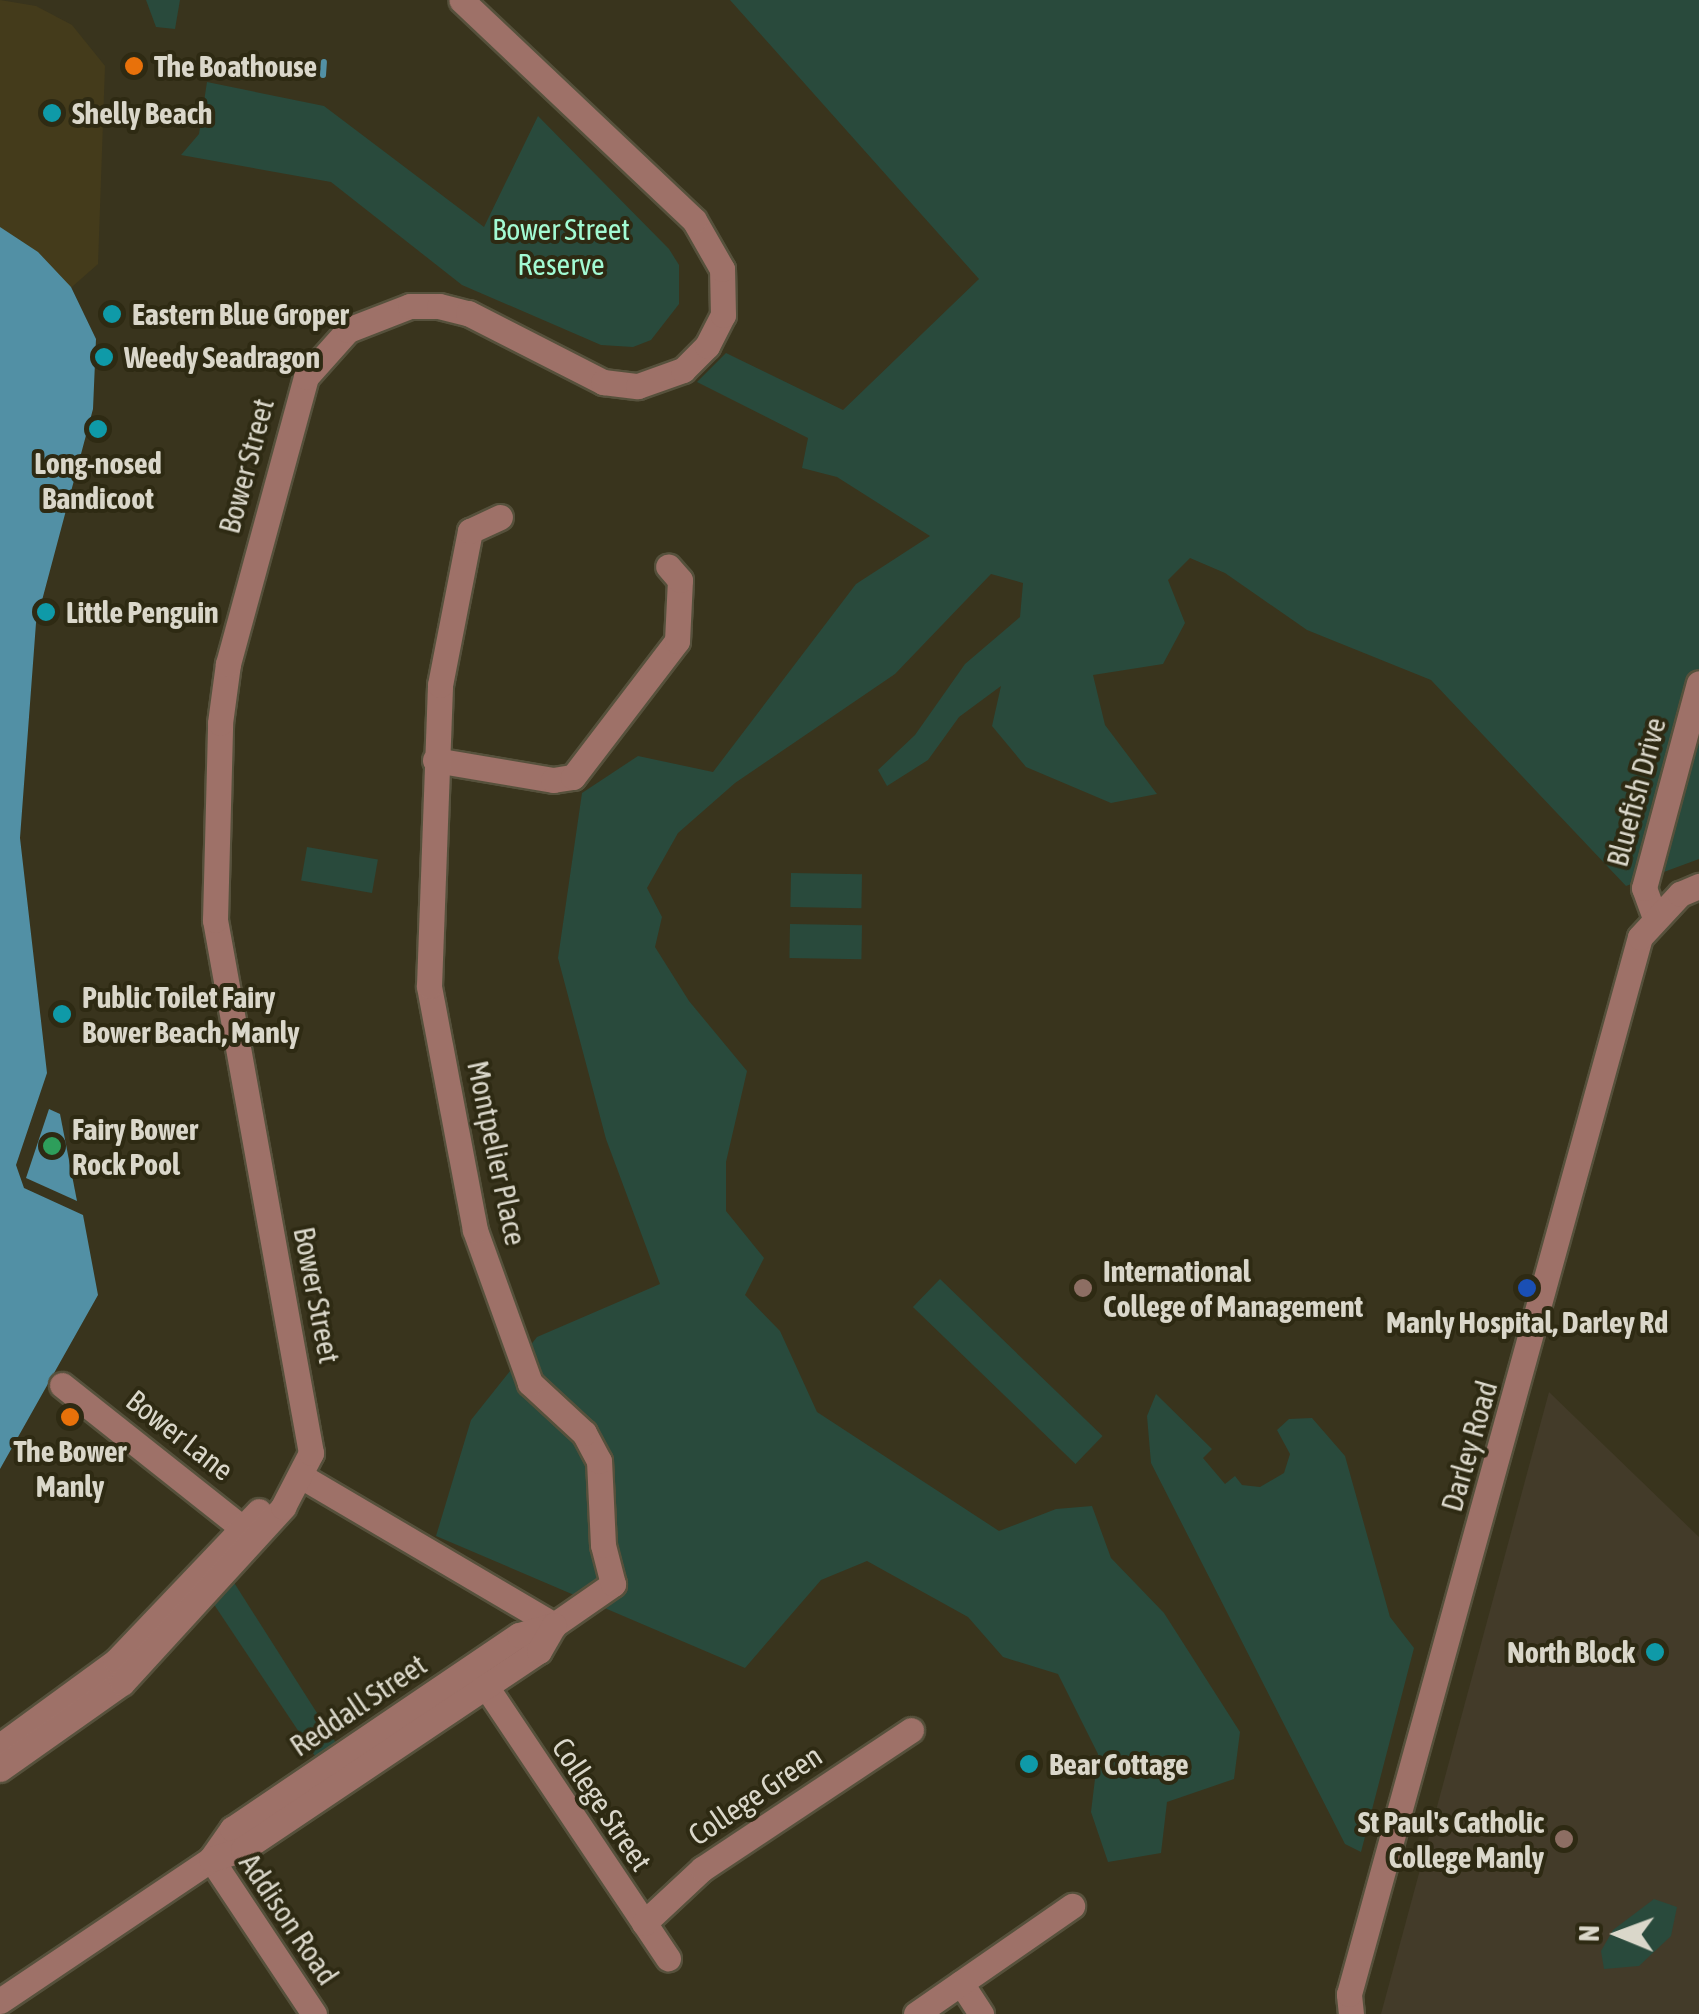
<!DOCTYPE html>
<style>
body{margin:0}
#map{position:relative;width:1699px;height:2014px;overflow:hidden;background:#39341d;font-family:"Asap Condensed",sans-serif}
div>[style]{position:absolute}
.education>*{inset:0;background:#433b29}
.green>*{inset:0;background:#294a3c;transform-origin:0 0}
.sand>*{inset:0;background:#443b1b}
.water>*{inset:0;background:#5290a5}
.stream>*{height:6px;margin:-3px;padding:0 3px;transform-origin:3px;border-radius:3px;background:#5290a5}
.roads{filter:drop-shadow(2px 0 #56513c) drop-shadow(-2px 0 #56513c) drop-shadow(0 2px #56513c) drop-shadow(0 -2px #56513c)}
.minor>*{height:25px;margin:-12.5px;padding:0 12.5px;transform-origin:12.5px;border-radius:12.5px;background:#9e7168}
.dots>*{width:28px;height:28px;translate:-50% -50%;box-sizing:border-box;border:5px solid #2e2a13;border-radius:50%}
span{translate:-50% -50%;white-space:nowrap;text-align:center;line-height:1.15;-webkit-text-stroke:8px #2e2a13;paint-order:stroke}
.poi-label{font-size:30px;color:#dad7ca;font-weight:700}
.left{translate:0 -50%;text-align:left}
.right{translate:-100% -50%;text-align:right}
.park-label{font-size:30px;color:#a2fad3}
.street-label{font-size:30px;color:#dad7ca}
.north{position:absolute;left:1569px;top:1884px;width:100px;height:100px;-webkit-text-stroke:8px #2e2a13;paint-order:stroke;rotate:271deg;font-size:28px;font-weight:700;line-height:40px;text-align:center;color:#dad7ca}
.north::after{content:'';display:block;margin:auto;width:35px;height:45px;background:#dad7ca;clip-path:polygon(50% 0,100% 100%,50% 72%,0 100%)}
</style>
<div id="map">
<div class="education">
<div style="clip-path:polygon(1549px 1392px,1699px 1537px,1699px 2014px,1381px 2014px)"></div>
</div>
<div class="green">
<div style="clip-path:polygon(146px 0,180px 0,175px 29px,156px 27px)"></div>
<div style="clip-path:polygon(730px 0,1699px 0,1699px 859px,1626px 886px,1431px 680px,1307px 630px,1225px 573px,1190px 558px,1168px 580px,1185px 623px,1163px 664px,1093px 675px,1105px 725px,1157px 794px,1111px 803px,1026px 767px,992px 726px,1001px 686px,959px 717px,928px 760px,887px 786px,878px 770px,915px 735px,965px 664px,1020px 617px,1023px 583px,991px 574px,895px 674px,735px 783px,678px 833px,647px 888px,662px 917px,655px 947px,689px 1001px,747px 1071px,726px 1162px,726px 1211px,764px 1258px,745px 1295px,780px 1331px,817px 1412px,999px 1531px,1056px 1509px,1092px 1506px,1111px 1558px,1164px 1613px,1240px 1732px,1234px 1779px,1167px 1802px,1161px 1853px,1108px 1862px,1091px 1812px,1098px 1754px,1058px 1674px,1003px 1657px,968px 1617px,867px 1561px,821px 1580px,745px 1668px,436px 1536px,471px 1420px,537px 1337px,660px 1284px,606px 1139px,558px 958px,582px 793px,638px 756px,713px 772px,856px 584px,930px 536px,837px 477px,802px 468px,808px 438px,697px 382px,726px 353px,843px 410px,979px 279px)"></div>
<div style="clip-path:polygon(207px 82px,324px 106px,484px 227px,538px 116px,669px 249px,679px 265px,679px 304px,651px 340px,633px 347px,601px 345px,462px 285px,331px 182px,181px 155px,199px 134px)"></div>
<div style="left:307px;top:847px;width:72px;height:34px;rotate:10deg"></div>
<div style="left:791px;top:873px;width:71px;height:34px;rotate:1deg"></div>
<div style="left:790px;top:924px;width:72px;height:34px;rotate:1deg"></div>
<div style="left:940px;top:1279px;width:226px;height:39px;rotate:44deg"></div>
<div style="clip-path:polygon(1156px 1394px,1212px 1449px,1203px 1458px,1225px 1484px,1235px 1476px,1242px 1485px,1260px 1487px,1284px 1473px,1290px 1454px,1277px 1430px,1289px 1419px,1312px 1418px,1345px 1456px,1390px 1617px,1414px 1648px,1361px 1852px,1345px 1844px,1151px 1463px,1147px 1416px)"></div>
<div style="clip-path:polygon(233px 1581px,338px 1746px,317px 1759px,213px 1603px)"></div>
<div style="clip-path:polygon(1654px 1899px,1677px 1907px,1671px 1936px,1639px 1966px,1604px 1969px,1601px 1951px,1613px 1930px)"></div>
</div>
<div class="sand">
<div style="clip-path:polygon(0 0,36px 6px,72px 25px,105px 66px,98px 264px,40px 315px,0 286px)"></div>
</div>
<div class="water">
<div style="clip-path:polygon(0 227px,38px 252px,71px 287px,96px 339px,93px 409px,36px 623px,20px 838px,47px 1073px,16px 1165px,24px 1188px,83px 1215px,98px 1295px,0 1469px)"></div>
<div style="clip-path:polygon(49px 1109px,60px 1114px,77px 1201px,26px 1178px)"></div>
</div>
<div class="stream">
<div style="left:323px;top:75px;width:13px;rotate:-86deg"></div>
</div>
<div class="roads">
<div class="minor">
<div style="left:435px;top:760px;width:120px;rotate:9.6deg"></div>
<div style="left:553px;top:780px;width:20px;rotate:-9deg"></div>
<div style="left:573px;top:777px;width:171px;rotate:-52.6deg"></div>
<div style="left:677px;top:641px;width:61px;rotate:-87.2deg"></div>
<div style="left:680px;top:580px;width:18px;rotate:-131deg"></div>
<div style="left:1655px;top:918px;width:32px;rotate:-110deg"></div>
<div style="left:1644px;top:888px;width:212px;rotate:-75deg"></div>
<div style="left:62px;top:1385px;width:245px;rotate:38.4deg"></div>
<div style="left:301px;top:1476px;width:294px;rotate:30.5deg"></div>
<div style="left:485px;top:1685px;width:329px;rotate:56.2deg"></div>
<div style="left:0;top:1746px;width:144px;rotate:-36.2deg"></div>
<div style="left:116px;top:1661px;width:207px;rotate:-46.4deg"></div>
<div style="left:0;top:1769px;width:149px;rotate:-35.2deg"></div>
<div style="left:122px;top:1683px;width:239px;rotate:-47.5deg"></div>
<div style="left:283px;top:1507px;width:61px;rotate:-62.6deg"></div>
<div style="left:311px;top:1453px;width:542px;rotate:-100.21deg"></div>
<div style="left:215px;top:920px;width:197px;rotate:-88.5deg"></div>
<div style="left:220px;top:723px;width:60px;rotate:-82.3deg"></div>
<div style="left:228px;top:664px;width:297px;rotate:-74.8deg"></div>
<div style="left:306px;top:377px;width:63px;rotate:-48.2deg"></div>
<div style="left:348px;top:330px;width:66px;rotate:-21.2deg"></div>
<div style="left:410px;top:306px;width:29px"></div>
<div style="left:439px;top:306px;width:30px;rotate:14deg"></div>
<div style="left:468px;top:313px;width:152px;rotate:27.1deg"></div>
<div style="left:603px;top:382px;width:35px;rotate:7deg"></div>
<div style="left:638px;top:386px;width:48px;rotate:-19.6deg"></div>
<div style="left:683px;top:370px;width:34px;rotate:-45deg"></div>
<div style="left:707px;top:346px;width:35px;rotate:-63deg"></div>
<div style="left:723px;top:315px;width:46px;rotate:-91.2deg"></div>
<div style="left:722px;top:269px;width:56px;rotate:-119.7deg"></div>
<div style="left:694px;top:220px;width:320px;rotate:-136.6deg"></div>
<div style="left:211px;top:1859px;width:37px;rotate:-55deg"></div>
<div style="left:232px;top:1829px;width:346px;rotate:-34.1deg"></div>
<div style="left:519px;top:1635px;width:36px;rotate:-16deg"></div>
<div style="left:554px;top:1625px;width:72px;rotate:-34.8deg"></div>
<div style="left:613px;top:1584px;width:40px;rotate:-104.4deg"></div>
<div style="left:603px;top:1545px;width:84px;rotate:-92.7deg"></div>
<div style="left:599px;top:1461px;width:32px;rotate:-118deg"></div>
<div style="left:584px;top:1433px;width:74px;rotate:-137.2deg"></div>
<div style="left:530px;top:1383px;width:163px;rotate:-109.8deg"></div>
<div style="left:475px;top:1230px;width:248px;rotate:-100.7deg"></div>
<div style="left:429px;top:986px;width:301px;rotate:-87.9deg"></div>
<div style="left:440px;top:685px;width:157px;rotate:-79deg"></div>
<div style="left:470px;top:531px;width:33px;rotate:-25deg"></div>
<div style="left:211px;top:1859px;width:186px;rotate:56.4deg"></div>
<div style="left:644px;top:1923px;width:79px;rotate:-43deg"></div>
<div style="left:702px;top:1869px;width:251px;rotate:-33.6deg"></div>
<div style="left:961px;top:1983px;width:37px;rotate:57deg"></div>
<div style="left:0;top:2001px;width:254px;rotate:-33.9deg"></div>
<div style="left:211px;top:1859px;width:34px;rotate:-17deg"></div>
<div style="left:243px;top:1849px;width:356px;rotate:-33.8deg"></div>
<div style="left:539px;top:1651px;width:30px;rotate:-60deg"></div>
<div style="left:916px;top:2014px;width:190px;rotate:-34.7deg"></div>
<div style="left:1351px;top:2014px;width:20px;rotate:-96deg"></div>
<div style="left:1349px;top:1994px;width:1096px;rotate:-74.61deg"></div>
<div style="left:1640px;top:937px;width:59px;rotate:-47.1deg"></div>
<div style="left:1680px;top:894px;width:21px;rotate:-23deg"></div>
</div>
</div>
<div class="dots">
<div style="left:134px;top:66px;background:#e8710a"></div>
<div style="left:52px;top:113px;background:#0f9aa8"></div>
<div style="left:112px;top:314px;background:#0f9aa8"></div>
<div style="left:104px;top:357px;background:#0f9aa8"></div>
<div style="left:98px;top:429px;background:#0f9aa8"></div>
<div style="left:46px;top:612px;background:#0f9aa8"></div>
<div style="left:62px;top:1014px;background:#0f9aa8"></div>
<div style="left:52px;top:1146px;background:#2e9e5b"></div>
<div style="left:1083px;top:1288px;background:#8d6e63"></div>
<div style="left:1527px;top:1288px;background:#1a4fb4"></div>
<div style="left:70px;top:1417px;background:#e8710a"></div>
<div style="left:1655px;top:1652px;background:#0f9aa8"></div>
<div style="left:1029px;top:1764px;background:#0f9aa8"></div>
<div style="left:1564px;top:1839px;background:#8d6e63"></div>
</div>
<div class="poi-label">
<span class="left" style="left:154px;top:66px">The Boathouse</span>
<span class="left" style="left:72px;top:113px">Shelly Beach</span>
<span class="left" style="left:132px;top:314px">Eastern Blue Groper</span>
<span class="left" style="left:124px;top:357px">Weedy Seadragon</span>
<span style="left:98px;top:480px">Long-nosed<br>Bandicoot</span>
<span class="left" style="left:66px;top:612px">Little Penguin</span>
<span class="left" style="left:82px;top:1014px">Public Toilet Fairy<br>Bower Beach, Manly</span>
<span class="left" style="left:72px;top:1146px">Fairy Bower<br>Rock Pool</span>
<span class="left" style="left:1103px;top:1288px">International<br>College of Management</span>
<span style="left:1527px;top:1322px">Manly Hospital, Darley Rd</span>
<span style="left:70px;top:1468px">The Bower<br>Manly</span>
<span class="right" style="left:1635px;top:1652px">North Block</span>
<span class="left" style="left:1049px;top:1764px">Bear Cottage</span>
<span class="right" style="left:1544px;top:1839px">St Paul's Catholic<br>College Manly</span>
</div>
<div class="park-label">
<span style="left:561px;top:246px">Bower Street<br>Reserve</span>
</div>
<div class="street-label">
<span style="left:246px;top:466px;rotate:-75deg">Bower Street</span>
<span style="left:1636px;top:792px;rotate:-75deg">Bluefish Drive</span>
<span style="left:497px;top:1153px;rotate:78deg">Montpelier Place</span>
<span style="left:317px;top:1295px;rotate:79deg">Bower Street</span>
<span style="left:180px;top:1435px;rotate:38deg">Bower Lane</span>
<span style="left:1469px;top:1446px;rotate:-74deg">Darley Road</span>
<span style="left:358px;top:1705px;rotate:-34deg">Reddall Street</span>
<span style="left:755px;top:1795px;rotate:-34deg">College Green</span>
<span style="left:602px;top:1804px;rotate:56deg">College Street</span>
<span style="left:289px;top:1919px;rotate:56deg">Addison Road</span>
</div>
<div class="north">N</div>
</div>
